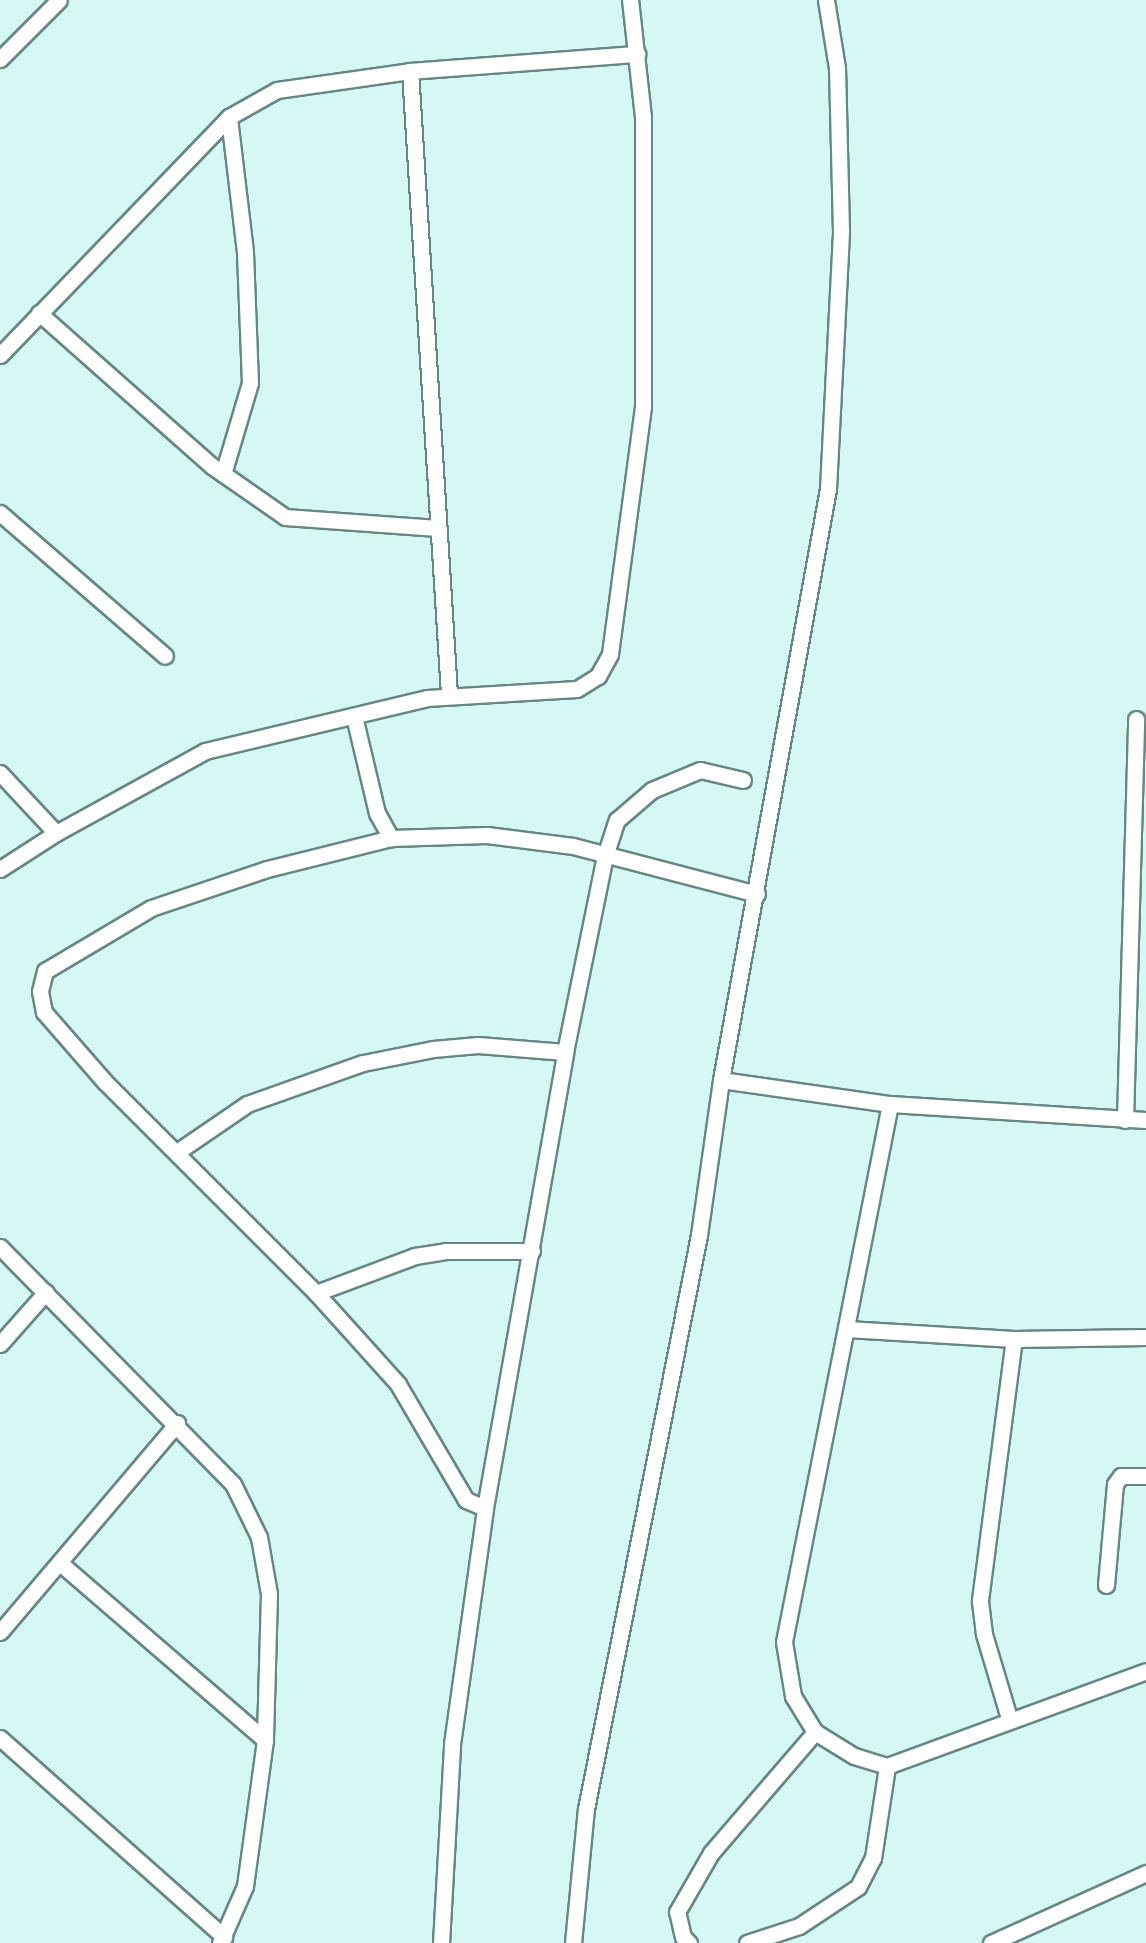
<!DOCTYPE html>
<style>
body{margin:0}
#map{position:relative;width:1146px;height:1943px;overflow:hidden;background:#d6f8f5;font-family:"Open Sans",sans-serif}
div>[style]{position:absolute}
.roads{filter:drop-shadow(2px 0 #678784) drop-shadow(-2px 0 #678784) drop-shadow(0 2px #678784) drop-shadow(0 -2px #678784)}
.minor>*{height:15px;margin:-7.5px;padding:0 7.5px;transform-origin:7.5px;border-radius:7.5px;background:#fff}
span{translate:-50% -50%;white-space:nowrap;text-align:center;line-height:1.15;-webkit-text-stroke:9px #d6f8f5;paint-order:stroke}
</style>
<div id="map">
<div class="roads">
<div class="minor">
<div style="left:0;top:59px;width:83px;rotate:-45deg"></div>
<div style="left:410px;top:71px;width:625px;rotate:86.42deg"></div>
<div style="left:39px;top:313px;width:231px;rotate:41.5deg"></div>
<div style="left:212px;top:466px;width:89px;rotate:34.9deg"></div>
<div style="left:285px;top:517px;width:153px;rotate:4.1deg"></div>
<div style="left:0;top:355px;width:330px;rotate:-46.1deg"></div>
<div style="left:229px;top:117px;width:55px;rotate:-29.4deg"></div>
<div style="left:277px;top:90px;width:134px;rotate:-8.1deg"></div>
<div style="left:410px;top:71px;width:228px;rotate:-4.3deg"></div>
<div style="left:223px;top:474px;width:95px;rotate:-73.5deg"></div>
<div style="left:250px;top:383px;width:131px;rotate:-92.2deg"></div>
<div style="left:245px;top:252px;width:136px;rotate:-96.8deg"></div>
<div style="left:0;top:513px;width:218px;rotate:40.9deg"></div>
<div style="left:354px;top:716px;width:100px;rotate:76.7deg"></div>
<div style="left:377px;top:813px;width:29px;rotate:61deg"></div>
<div style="left:0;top:773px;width:82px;rotate:47deg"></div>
<div style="left:0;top:869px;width:67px;rotate:-32.7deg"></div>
<div style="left:56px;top:833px;width:170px;rotate:-28.8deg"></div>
<div style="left:205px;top:751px;width:228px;rotate:-13.4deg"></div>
<div style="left:427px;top:698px;width:150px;rotate:-3.4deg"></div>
<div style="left:577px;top:689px;width:25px;rotate:-32deg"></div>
<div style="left:598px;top:676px;width:25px;rotate:-61deg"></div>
<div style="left:610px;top:654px;width:250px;rotate:-82.4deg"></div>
<div style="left:643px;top:406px;width:289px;rotate:-90deg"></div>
<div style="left:643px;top:117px;width:118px;rotate:-96.3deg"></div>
<div style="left:721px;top:1080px;width:171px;rotate:8.1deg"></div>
<div style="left:890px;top:1104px;width:256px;rotate:3.6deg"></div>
<div style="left:890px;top:1104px;width:548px;rotate:101.15deg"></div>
<div style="left:784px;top:1642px;width:55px;rotate:80.5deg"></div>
<div style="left:793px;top:1696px;width:42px;rotate:58.6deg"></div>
<div style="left:815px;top:1732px;width:46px;rotate:31.6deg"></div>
<div style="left:854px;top:1756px;width:34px;rotate:17deg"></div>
<div style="left:887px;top:1766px;width:276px;rotate:-20.1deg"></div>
<div style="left:1125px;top:1120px;width:401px;rotate:-88.4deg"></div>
<div style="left:177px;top:1152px;width:85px;rotate:-34.4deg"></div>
<div style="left:247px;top:1104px;width:123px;rotate:-19.5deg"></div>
<div style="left:363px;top:1063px;width:71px;rotate:-11.3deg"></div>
<div style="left:433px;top:1049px;width:45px;rotate:-5.1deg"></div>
<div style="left:478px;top:1045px;width:87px;rotate:4.6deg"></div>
<div style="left:0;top:1247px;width:332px;rotate:45.5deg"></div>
<div style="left:233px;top:1484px;width:59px;rotate:63.9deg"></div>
<div style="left:259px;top:1537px;width:58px;rotate:80deg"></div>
<div style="left:269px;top:1594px;width:146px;rotate:91.6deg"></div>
<div style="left:265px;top:1740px;width:147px;rotate:97.8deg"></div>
<div style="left:245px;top:1886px;width:62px;rotate:113.7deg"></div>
<div style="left:316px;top:1293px;width:106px;rotate:-20.5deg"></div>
<div style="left:415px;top:1256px;width:31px;rotate:-9deg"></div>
<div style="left:446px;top:1251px;width:86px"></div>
<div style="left:847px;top:1329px;width:167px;rotate:3.4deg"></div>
<div style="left:1014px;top:1339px;width:132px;rotate:-0.9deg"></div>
<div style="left:0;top:1344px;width:69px;rotate:-48.5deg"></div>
<div style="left:485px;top:1508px;width:21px;rotate:-157deg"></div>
<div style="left:466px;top:1500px;width:134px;rotate:-120.4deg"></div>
<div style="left:398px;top:1384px;width:122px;rotate:-132deg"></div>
<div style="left:316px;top:1293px;width:298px;rotate:-135deg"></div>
<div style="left:105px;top:1082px;width:93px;rotate:-131.1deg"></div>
<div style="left:44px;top:1012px;width:21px;rotate:-101deg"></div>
<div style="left:40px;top:991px;width:21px;rotate:-76deg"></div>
<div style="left:45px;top:971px;width:123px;rotate:-30.7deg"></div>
<div style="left:151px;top:908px;width:122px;rotate:-18.6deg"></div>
<div style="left:267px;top:869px;width:128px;rotate:-14deg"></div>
<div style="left:391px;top:838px;width:96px;rotate:-1.8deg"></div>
<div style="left:487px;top:835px;width:87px;rotate:7.3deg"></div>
<div style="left:573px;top:846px;width:190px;rotate:14.6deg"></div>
<div style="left:60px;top:1563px;width:271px;rotate:40.8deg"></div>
<div style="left:1106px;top:1585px;width:101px;rotate:-84.9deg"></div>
<div style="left:1115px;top:1484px;width:10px;rotate:-53deg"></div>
<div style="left:1121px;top:1476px;width:25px"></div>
<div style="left:0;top:1632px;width:274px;rotate:-49.7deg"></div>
<div style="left:1009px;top:1718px;width:88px;rotate:-106.6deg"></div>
<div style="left:984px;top:1634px;width:34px;rotate:-97deg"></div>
<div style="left:980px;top:1600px;width:263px;rotate:-82.6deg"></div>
<div style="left:0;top:1738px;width:300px;rotate:41.6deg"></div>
<div style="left:441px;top:1943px;width:199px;rotate:-86.8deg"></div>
<div style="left:452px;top:1744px;width:238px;rotate:-82deg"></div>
<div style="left:485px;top:1508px;width:463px;rotate:-80deg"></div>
<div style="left:565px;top:1052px;width:200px;rotate:-78.5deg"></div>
<div style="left:605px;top:856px;width:38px;rotate:-72deg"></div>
<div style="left:617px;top:820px;width:46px;rotate:-40.6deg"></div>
<div style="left:652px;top:790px;width:52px;rotate:-22.6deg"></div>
<div style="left:700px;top:770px;width:44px;rotate:13.1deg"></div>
<div style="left:573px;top:1943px;width:135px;rotate:-84.5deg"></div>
<div style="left:586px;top:1809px;width:585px;rotate:-78.86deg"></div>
<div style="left:699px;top:1235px;width:157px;rotate:-81.9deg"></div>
<div style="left:721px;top:1080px;width:601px;rotate:-79.74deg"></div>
<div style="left:828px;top:489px;width:258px;rotate:-87.1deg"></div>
<div style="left:841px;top:231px;width:163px;rotate:-91.4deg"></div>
<div style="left:837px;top:68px;width:69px;rotate:-99.2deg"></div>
<div style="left:689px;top:1943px;width:8px;rotate:-135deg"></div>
<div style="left:683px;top:1937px;width:26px;rotate:-103deg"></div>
<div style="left:677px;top:1912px;width:68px;rotate:-60deg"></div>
<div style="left:711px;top:1853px;width:160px;rotate:-49.3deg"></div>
<div style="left:747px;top:1943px;width:55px;rotate:-18.1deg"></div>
<div style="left:799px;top:1926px;width:71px;rotate:-33.5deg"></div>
<div style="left:858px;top:1887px;width:33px;rotate:-63deg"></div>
<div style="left:873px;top:1858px;width:93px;rotate:-81.3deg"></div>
<div style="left:991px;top:1943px;width:170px;rotate:-24.3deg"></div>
</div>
</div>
</div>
